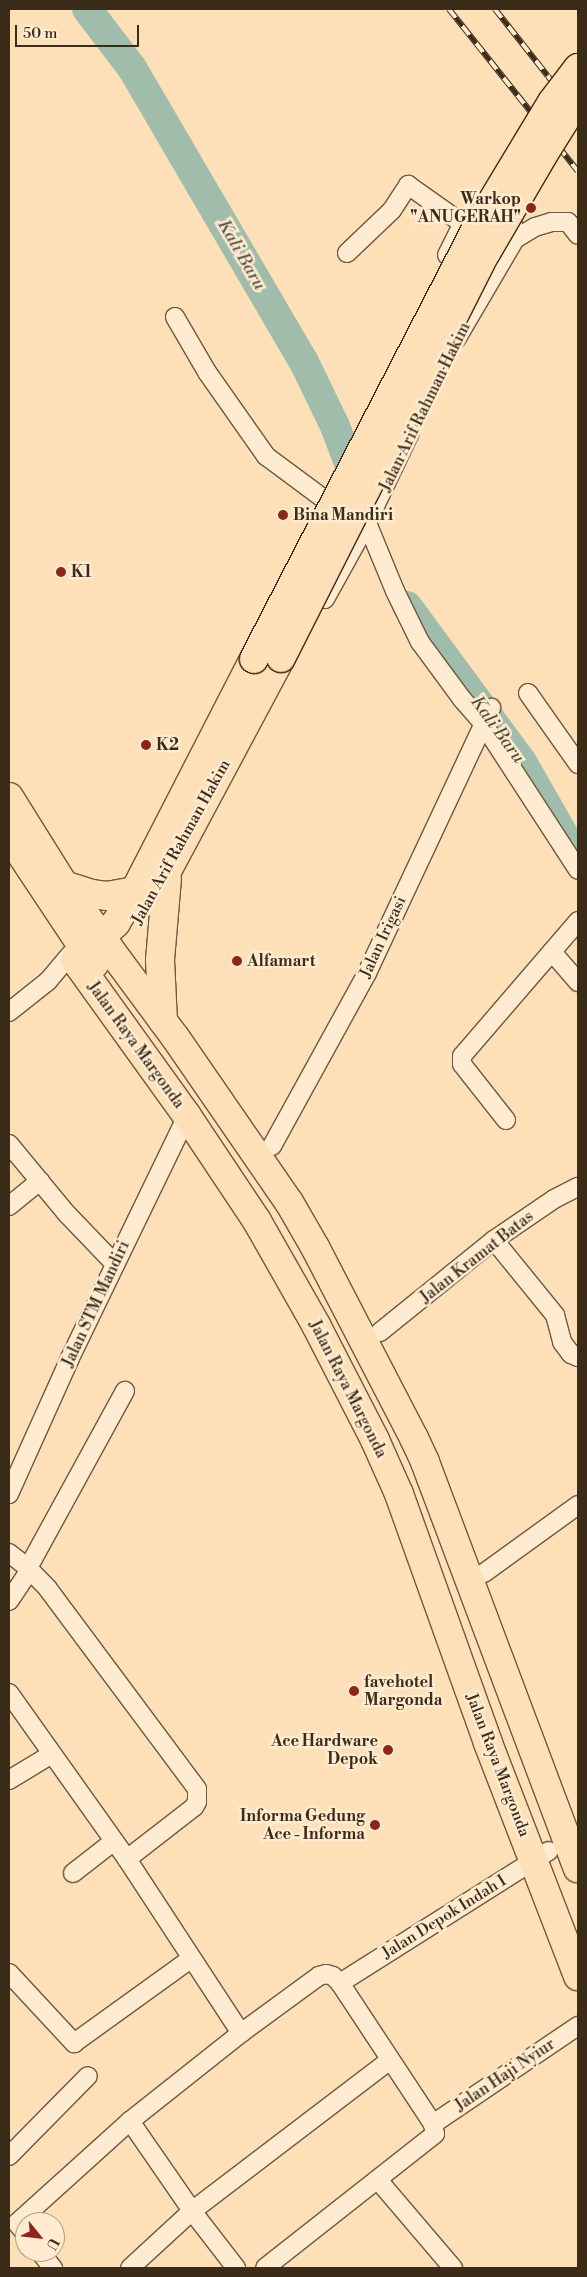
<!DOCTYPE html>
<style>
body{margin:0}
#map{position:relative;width:587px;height:2277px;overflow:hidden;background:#fde0b7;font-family:"Libre Bodoni",serif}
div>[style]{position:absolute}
.river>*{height:30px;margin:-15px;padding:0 15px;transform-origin:15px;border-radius:15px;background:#a0bdac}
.roads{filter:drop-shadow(1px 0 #6c5940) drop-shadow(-1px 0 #6c5940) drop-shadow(0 1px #6c5940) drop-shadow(0 -1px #6c5940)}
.minor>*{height:18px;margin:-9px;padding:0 9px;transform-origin:9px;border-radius:9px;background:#feebd0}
.primary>*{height:28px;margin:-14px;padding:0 14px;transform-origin:14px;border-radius:14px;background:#fde0b7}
.trunk>*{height:28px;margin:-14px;padding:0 14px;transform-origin:14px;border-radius:14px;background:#fde0b7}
.rail>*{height:5.5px;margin-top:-2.75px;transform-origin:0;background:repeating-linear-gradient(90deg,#feebd0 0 11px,#3b2c19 0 22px);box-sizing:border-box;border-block:1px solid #3b2c19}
.bridges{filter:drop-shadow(1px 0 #3b2c19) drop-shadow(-1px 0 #3b2c19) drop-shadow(0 1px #3b2c19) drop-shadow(0 -1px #3b2c19)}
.trunk-bridge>*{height:28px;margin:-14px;padding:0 14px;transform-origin:14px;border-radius:14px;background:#fde0b7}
.dots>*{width:14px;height:14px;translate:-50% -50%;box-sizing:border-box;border:2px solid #feebd0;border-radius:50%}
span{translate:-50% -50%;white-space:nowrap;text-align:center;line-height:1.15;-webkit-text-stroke:5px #feebd0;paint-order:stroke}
.poi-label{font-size:16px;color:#3b2c19;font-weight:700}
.right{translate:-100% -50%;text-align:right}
.left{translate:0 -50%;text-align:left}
.street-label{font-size:16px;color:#3b2c19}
.water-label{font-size:18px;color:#54503e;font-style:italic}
.frame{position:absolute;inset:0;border:10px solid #3b2c19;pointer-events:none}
.north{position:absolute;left:15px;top:2212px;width:50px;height:50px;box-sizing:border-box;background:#feebd0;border:1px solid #b09f87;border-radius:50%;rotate:119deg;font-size:14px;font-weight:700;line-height:20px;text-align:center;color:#3b2c19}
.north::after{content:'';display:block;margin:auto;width:18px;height:22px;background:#8f2418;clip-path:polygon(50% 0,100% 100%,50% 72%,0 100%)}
.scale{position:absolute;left:15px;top:25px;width:124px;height:22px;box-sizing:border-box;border:2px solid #3b2c19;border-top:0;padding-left:6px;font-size:15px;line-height:18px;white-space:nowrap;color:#3b2c19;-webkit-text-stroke:4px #feebd0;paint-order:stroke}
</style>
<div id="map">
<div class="river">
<div style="left:87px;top:9px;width:74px;rotate:52.7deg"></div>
<div style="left:132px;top:68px;width:341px;rotate:59.7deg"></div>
<div style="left:304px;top:362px;width:71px;rotate:64.2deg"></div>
<div style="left:335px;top:426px;width:68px;rotate:69.4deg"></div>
<div style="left:407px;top:606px;width:194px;rotate:53.6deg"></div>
<div style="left:522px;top:762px;width:97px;rotate:60.3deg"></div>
</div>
<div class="roads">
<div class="minor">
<div style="left:515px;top:239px;width:23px;rotate:-31deg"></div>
<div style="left:535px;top:227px;width:17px;rotate:-17deg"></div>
<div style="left:551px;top:222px;width:17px"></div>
<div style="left:568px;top:222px;width:16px;rotate:52deg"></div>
<div style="left:347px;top:253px;width:62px;rotate:-43.7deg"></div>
<div style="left:392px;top:210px;width:30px;rotate:-57deg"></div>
<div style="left:408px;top:185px;width:67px;rotate:35.3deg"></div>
<div style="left:447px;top:255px;width:40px;rotate:-63.4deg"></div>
<div style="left:465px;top:219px;width:12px;rotate:-42deg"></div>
<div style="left:474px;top:211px;width:16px;rotate:-7deg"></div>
<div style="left:490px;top:209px;width:28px;rotate:35deg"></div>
<div style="left:513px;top:225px;width:14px;rotate:82deg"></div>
<div style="left:515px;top:239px;width:115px;rotate:120.4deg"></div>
<div style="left:175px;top:317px;width:64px;rotate:59.8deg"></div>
<div style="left:207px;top:372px;width:103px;rotate:54.9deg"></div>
<div style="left:266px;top:456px;width:72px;rotate:36.6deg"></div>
<div style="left:367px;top:523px;width:74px;rotate:67.6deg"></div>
<div style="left:395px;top:591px;width:57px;rotate:63.9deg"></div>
<div style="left:420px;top:642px;width:71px;rotate:53.6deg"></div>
<div style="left:462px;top:699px;width:30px;rotate:49deg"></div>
<div style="left:482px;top:722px;width:176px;rotate:57deg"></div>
<div style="left:325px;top:599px;width:87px;rotate:-61.1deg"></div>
<div style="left:367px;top:523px;width:100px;rotate:-64.5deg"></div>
<div style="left:528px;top:693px;width:87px;rotate:54.8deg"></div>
<div style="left:552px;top:952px;width:40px;rotate:49deg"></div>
<div style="left:9px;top:1012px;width:50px;rotate:-38.5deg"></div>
<div style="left:48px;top:981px;width:35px;rotate:-50deg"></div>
<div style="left:506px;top:1120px;width:71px;rotate:-128.2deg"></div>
<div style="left:462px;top:1064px;width:8px;rotate:-90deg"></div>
<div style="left:462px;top:1056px;width:178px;rotate:-49.3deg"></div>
<div style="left:9px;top:1144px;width:91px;rotate:50.4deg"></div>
<div style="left:67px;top:1214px;width:69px;rotate:46.2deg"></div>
<div style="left:272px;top:1146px;width:197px;rotate:-61.2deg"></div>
<div style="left:367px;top:973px;width:293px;rotate:-64.9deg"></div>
<div style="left:9px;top:1206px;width:40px;rotate:-39deg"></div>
<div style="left:494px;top:1240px;width:97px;rotate:50.9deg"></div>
<div style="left:555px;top:1315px;width:28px;rotate:75deg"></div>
<div style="left:562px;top:1342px;width:15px;rotate:53deg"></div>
<div style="left:571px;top:1354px;width:8px;rotate:23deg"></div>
<div style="left:380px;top:1332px;width:146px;rotate:-38.9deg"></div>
<div style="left:494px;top:1240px;width:73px;rotate:-34.3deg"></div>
<div style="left:554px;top:1199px;width:27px;rotate:-27deg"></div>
<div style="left:9px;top:1494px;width:149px;rotate:-65.8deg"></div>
<div style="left:70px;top:1358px;width:269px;rotate:-64.2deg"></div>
<div style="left:9px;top:1553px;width:24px;rotate:38deg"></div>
<div style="left:28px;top:1568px;width:29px;rotate:46deg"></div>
<div style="left:48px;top:1589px;width:249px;rotate:53.3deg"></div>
<div style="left:197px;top:1789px;width:13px;rotate:90deg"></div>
<div style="left:197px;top:1802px;width:6px;rotate:121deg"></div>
<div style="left:194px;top:1807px;width:85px;rotate:142.2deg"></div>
<div style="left:28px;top:1568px;width:202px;rotate:-61.3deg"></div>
<div style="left:484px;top:1573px;width:116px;rotate:-35.9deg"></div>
<div style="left:9px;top:1601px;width:37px;rotate:-56deg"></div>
<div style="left:9px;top:1693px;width:204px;rotate:54.6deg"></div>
<div style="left:127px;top:1859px;width:208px;rotate:56.8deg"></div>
<div style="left:9px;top:1780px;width:50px;rotate:-31.2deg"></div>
<div style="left:73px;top:1873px;width:51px;rotate:-37.8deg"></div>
<div style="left:9px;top:1973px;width:96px;rotate:47.1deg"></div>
<div style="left:74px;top:2043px;width:145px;rotate:-35.8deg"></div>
<div style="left:340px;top:1983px;width:247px;rotate:-32.3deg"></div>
<div style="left:130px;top:2121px;width:109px;rotate:55.4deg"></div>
<div style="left:192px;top:2211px;width:72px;rotate:52.3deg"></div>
<div style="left:433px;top:2124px;width:175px;rotate:-34.1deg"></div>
<div style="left:9px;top:2156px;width:112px;rotate:-45.4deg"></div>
<div style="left:378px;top:2180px;width:116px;rotate:49.6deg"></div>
<div style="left:25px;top:2233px;width:13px;rotate:-129deg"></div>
<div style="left:17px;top:2223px;width:152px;rotate:-42.1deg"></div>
<div style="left:130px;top:2121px;width:142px;rotate:-38.4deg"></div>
<div style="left:241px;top:2033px;width:97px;rotate:-36.2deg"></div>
<div style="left:319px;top:1976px;width:7px;rotate:-16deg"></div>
<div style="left:326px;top:1974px;width:7px;rotate:16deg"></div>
<div style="left:333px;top:1976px;width:10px;rotate:45deg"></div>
<div style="left:340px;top:1983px;width:169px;rotate:56.6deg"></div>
<div style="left:433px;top:2124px;width:10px;rotate:79deg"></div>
<div style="left:435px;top:2134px;width:216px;rotate:141.8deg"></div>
<div style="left:40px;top:2252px;width:21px;rotate:51deg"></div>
<div style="left:130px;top:2268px;width:84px;rotate:-42.6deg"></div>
<div style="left:192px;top:2211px;width:248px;rotate:-37.3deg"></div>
</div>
<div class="primary">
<div style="left:9px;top:797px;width:104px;rotate:58deg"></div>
<div style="left:64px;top:885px;width:82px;rotate:54.4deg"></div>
<div style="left:9px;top:836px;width:154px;rotate:56.4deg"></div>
</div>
<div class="trunk">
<div style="left:254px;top:659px;width:261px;rotate:117.2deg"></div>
<div style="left:135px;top:891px;width:37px;rotate:121deg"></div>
<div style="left:116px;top:923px;width:55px;rotate:137.9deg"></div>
<div style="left:75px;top:960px;width:192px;rotate:54.3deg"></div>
<div style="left:187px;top:1116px;width:126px;rotate:56.3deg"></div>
<div style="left:257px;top:1221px;width:120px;rotate:60.4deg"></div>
<div style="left:316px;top:1325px;width:129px;rotate:62.8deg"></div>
<div style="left:375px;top:1440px;width:59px;rotate:66deg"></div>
<div style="left:399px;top:1494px;width:264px;rotate:70.3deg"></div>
<div style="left:488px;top:1743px;width:250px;rotate:68.9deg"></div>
<div style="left:64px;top:885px;width:28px;rotate:18deg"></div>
<div style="left:91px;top:894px;width:16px;rotate:7deg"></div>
<div style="left:107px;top:896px;width:28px;rotate:-10deg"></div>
<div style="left:151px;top:901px;width:276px;rotate:-61.9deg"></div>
<div style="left:112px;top:952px;width:106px;rotate:53.5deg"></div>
<div style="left:175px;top:1037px;width:201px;rotate:55.4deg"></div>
<div style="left:289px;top:1202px;width:54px;rotate:60.1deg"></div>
<div style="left:316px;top:1249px;width:213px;rotate:62.6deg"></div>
<div style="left:414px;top:1438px;width:26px;rotate:65deg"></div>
<div style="left:425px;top:1462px;width:434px;rotate:69.4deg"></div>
<div style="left:163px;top:1021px;width:61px;rotate:-92.8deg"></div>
<div style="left:160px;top:960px;width:81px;rotate:-85.1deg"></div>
</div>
</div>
<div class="rail">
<div style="left:449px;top:9px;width:207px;rotate:51.5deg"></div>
<div style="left:495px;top:9px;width:85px;rotate:51.7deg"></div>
<div style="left:548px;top:76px;width:52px;rotate:55.1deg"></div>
</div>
<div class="bridges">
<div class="trunk-bridge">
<div style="left:281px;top:658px;width:454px;rotate:-63.2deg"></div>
<div style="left:486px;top:253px;width:113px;rotate:-59.8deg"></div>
<div style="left:543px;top:155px;width:66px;rotate:-58deg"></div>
<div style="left:254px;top:659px;width:491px;rotate:-62.7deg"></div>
<div style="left:479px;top:223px;width:141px;rotate:-58.9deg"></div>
<div style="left:552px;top:102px;width:43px;rotate:-52.6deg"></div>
</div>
</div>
<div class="dots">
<div style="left:531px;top:208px;background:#8f2418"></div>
<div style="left:283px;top:515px;background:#8f2418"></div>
<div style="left:61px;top:572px;background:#8f2418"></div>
<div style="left:146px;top:745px;background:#8f2418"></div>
<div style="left:237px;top:961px;background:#8f2418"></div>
<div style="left:354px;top:1691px;background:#8f2418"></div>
<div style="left:388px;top:1750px;background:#8f2418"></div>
<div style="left:375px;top:1825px;background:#8f2418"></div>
</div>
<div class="poi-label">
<span class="right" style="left:521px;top:208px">Warkop<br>"ANUGERAH"</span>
<span class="left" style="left:293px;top:515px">Bina Mandiri</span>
<span class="left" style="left:71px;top:572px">K1</span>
<span class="left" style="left:156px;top:745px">K2</span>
<span class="left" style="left:247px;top:961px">Alfamart</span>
<span class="left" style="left:364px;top:1691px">favehotel<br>Margonda</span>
<span class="right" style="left:378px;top:1750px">Ace Hardware<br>Depok</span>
<span class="right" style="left:365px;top:1825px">Informa Gedung<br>Ace - Informa</span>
</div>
<div class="street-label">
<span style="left:425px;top:407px;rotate:-64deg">Jalan Arif Rahman Hakim</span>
<span style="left:181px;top:842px;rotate:-61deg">Jalan Arif Rahman Hakim</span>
<span style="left:383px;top:937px;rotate:-65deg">Jalan Irigasi</span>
<span style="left:136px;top:1045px;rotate:54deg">Jalan Raya Margonda</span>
<span style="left:477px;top:1257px;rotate:-38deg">Jalan Kramat Batas</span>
<span style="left:96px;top:1304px;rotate:-65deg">Jalan STM Mandiri</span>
<span style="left:348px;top:1389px;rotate:63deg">Jalan Raya Margonda</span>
<span style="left:498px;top:1765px;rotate:69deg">Jalan Raya Margonda</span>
<span style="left:444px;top:1917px;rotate:-32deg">Jalan Depok Indah I</span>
<span style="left:505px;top:2075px;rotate:-34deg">Jalan Haji Nyiur</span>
</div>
<div class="water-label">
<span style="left:241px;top:255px;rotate:60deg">Kali Baru</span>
<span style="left:497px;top:730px;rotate:54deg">Kali Baru</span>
</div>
<div class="frame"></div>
<div class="north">U</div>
<div class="scale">50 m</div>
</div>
